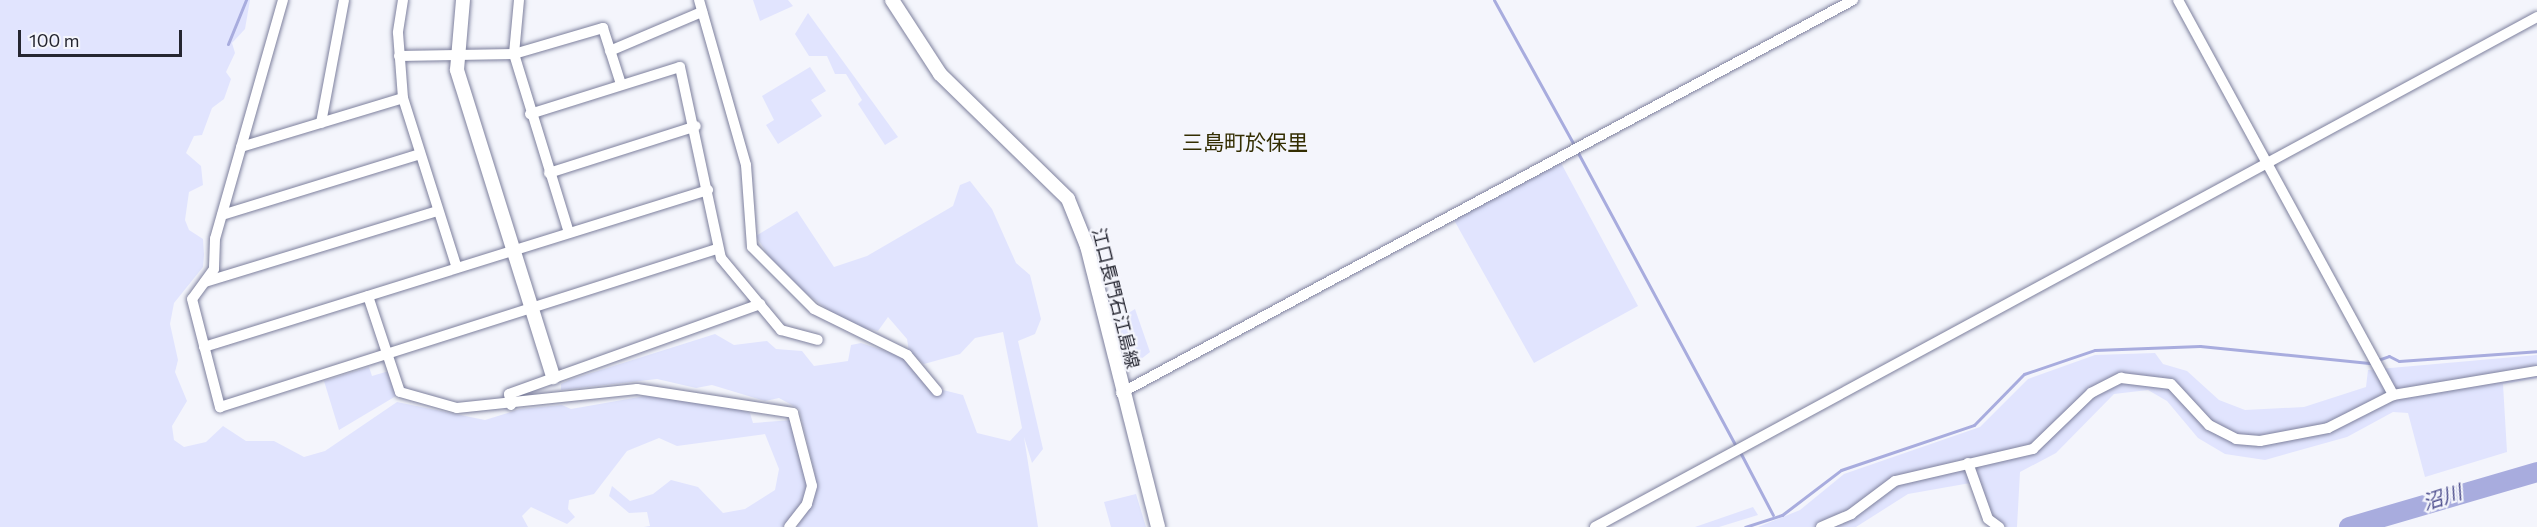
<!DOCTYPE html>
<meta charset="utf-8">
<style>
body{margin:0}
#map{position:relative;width:2537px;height:527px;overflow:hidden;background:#f4f5fc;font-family:Commissioner,"Noto Sans JP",sans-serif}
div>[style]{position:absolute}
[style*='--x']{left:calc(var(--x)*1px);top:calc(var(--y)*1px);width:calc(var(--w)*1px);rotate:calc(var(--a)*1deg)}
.green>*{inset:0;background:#e1e4fe}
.stream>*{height:3px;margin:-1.5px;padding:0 1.5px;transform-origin:1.5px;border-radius:1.5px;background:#a8acde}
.river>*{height:20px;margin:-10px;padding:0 10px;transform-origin:10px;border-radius:10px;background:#a8acde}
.roads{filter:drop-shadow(0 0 2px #7d809d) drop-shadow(0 0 2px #7d809d)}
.street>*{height:10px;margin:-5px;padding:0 5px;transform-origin:5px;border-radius:5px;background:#fff}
.secondary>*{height:14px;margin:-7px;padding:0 7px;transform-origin:7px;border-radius:7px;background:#fff}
span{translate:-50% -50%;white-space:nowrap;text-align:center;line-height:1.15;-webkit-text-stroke:4.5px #f4f5fc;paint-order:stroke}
.street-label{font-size:18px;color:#252631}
.water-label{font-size:20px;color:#4c4d8c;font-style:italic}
.quarter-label{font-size:21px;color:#332d01}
.scale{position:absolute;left:18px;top:30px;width:164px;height:27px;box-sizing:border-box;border:3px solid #252631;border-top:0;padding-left:8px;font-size:18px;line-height:21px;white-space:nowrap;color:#252631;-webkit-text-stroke:4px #f4f5fc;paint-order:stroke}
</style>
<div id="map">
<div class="green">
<div style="clip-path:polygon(0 0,250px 0,245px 29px,232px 43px,235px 53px,226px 72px,231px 79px,224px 99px,212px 108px,202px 135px,194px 136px,186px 153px,201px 166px,203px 185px,189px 192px,185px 220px,189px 230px,203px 239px,204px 255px,203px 267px,174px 303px,170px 324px,178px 360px,175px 372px,187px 401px,172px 426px,174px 440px,184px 447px,206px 442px,223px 426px,246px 441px,274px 441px,304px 457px,325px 451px,397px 402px,485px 420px,520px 409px,562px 405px,571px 409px,645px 396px,731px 407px,750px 413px,753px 423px,793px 420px,807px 468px,806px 496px,783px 527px,644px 527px,650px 526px,647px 512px,629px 513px,609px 496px,612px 486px,630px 501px,653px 494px,671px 480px,698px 487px,723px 513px,745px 509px,775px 490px,779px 469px,765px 434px,677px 446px,659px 438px,627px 451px,594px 494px,569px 500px,568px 509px,575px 517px,567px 524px,531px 507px,522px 516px,528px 527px,0 527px)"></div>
<div style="clip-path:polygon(753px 0,788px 0,793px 6px,760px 21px)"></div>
<div style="clip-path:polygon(808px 13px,898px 137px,885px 145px,858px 104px,862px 100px,846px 74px,835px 74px,827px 56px,809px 56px,795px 34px)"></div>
<div style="clip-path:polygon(810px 67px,826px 91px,811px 100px,822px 116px,778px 144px,766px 125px,774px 120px,762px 96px)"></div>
<div style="clip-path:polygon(1561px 163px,1638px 306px,1534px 363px,1454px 220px)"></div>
<div style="clip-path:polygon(970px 181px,992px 209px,1016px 263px,1030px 275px,1041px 319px,1035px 334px,1018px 341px,1043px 449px,1032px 463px,1024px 437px,1038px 527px,797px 527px,813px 502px,815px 474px,799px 409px,779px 398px,765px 401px,712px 385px,696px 388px,657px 379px,561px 390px,561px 384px,569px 380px,715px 334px,734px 345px,767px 341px,776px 349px,802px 351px,814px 366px,848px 361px,851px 345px,861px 343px,901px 356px,935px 396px,943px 390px,963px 395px,977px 433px,1010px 441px,1022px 428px,1003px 332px,975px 338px,960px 354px,924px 364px,909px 352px,907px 339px,888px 317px,878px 331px,847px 324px,779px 273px,756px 236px,797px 211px,834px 267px,867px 256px,953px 206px,960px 185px)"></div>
<div style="clip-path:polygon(1135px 309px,1150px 352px,1126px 371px,1117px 320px)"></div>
<div style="clip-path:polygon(2155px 353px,2163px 364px,2187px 371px,2219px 400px,2245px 410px,2304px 407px,2366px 387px,2368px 370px,2537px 355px,2537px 378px,2503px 384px,2507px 452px,2425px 477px,2408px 413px,2393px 412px,2347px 437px,2265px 460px,2225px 454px,2198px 438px,2167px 401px,2148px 390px,2114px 394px,2056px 453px,2020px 472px,2017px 527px,2005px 527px,1990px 513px,1976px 482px,1908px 494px,1856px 527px,1758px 527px,1800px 510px,1844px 474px,1980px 427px,2028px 379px,2095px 355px)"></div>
<div style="clip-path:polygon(369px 367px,372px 376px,389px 371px,396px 396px,339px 430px,324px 381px)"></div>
<div style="clip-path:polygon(1136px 494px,1146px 527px,1111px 527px,1104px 502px)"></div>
<div style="clip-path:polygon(1753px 507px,1758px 515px,1719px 527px,1695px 527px)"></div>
</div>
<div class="stream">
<div style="--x:1494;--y:0;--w:166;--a:61.1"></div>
<div style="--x:228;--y:44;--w:48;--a:-67.8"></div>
<div style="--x:1577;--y:151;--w:335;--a:61.7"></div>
<div style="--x:1740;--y:452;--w:71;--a:62.4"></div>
<div style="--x:1745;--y:527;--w:39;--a:-18"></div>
<div style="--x:1782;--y:515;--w:74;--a:-37.3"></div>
<div style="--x:1841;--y:470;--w:140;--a:-18.7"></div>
<div style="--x:1974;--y:425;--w:71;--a:-45.6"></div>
<div style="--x:2024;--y:374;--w:75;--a:-18.7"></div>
<div style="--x:2095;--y:350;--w:105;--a:-2.2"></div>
<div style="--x:2200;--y:346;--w:170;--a:5.7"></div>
<div style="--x:2369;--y:363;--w:21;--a:-19"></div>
<div style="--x:2389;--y:356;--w:11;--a:27"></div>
<div style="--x:2399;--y:361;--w:138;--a:-4.1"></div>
</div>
<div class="river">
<div style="--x:2349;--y:527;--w:196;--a:-16.3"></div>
</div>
<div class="roads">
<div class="street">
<div style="--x:283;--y:0;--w:248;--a:105.9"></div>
<div style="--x:215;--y:239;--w:30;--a:92"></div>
<div style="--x:214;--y:269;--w:37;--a:126"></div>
<div style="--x:192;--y:299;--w:112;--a:75.5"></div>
<div style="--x:220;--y:407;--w:522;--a:-17.64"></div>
<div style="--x:403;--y:0;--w:33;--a:99"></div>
<div style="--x:398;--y:33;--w:65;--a:85.6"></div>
<div style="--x:403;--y:98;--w:178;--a:72.4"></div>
<div style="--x:519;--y:0;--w:54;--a:95.3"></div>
<div style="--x:514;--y:54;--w:187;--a:72.9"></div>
<div style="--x:699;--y:0;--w:172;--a:74.1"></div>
<div style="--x:746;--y:165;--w:82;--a:85.8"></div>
<div style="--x:752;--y:247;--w:88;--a:45"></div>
<div style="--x:814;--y:309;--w:104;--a:26.3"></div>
<div style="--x:907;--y:355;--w:47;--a:50.2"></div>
<div style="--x:2178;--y:0;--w:450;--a:61.4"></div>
<div style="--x:610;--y:51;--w:100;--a:-23"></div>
<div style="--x:399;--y:56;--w:115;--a:-1"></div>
<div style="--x:514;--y:54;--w:93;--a:-16.3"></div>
<div style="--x:603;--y:28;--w:59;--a:72.2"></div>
<div style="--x:530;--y:114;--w:157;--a:-17.4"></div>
<div style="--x:680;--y:67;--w:195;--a:77.9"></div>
<div style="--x:721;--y:258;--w:94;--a:50.2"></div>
<div style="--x:781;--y:330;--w:38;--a:15"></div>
<div style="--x:321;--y:123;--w:125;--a:-79.4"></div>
<div style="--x:241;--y:147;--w:169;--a:-16.8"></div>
<div style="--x:549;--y:173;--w:154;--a:-17.7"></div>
<div style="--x:222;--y:215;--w:207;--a:-17.1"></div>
<div style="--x:205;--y:282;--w:243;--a:-17"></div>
<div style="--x:368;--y:296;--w:101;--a:71.6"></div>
<div style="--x:400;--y:392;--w:59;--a:15.7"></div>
<div style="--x:457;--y:408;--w:181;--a:-6"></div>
<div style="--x:637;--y:389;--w:158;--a:8.7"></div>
<div style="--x:793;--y:413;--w:75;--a:75.4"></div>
<div style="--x:812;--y:486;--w:19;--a:106"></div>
<div style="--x:807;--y:504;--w:29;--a:128"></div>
<div style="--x:204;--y:347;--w:528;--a:-17.3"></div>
<div style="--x:1121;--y:393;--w:831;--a:-28.23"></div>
<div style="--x:511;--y:405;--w:11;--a:-100"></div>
<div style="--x:509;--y:394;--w:267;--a:-19.7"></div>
<div style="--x:1968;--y:463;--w:59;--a:70.3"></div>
<div style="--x:1988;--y:519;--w:14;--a:36"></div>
<div style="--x:1595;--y:527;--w:1071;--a:-28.43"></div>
<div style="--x:1821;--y:527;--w:33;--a:-23"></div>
<div style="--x:1851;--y:514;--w:55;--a:-36.9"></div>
<div style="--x:1895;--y:481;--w:142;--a:-13.1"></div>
<div style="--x:2033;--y:449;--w:81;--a:-44"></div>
<div style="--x:2091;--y:393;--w:34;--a:-27"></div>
<div style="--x:2121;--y:378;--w:50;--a:6.8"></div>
<div style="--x:2171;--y:384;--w:56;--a:47.2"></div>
<div style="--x:2209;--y:425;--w:30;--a:27"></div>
<div style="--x:2236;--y:439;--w:24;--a:5"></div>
<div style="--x:2260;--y:441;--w:69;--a:-10.8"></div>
<div style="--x:2328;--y:428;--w:73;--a:-26.9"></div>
<div style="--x:2393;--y:395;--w:146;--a:-9.5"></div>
</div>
<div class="secondary">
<div style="--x:463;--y:0;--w:70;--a:94.9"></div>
<div style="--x:457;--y:70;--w:322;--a:72.6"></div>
<div style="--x:892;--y:0;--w:88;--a:57"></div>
<div style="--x:940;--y:74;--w:179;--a:44.3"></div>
<div style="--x:1068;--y:199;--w:51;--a:68"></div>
<div style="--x:1087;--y:246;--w:290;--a:75.8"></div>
</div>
</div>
<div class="street-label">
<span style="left:1116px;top:298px;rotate:76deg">江口長門石江島線</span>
</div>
<div class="water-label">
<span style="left:2442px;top:497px;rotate:-18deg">沼川</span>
</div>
<div class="quarter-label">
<span style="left:1245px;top:142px">三島町於保里</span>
</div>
<div class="scale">100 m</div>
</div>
